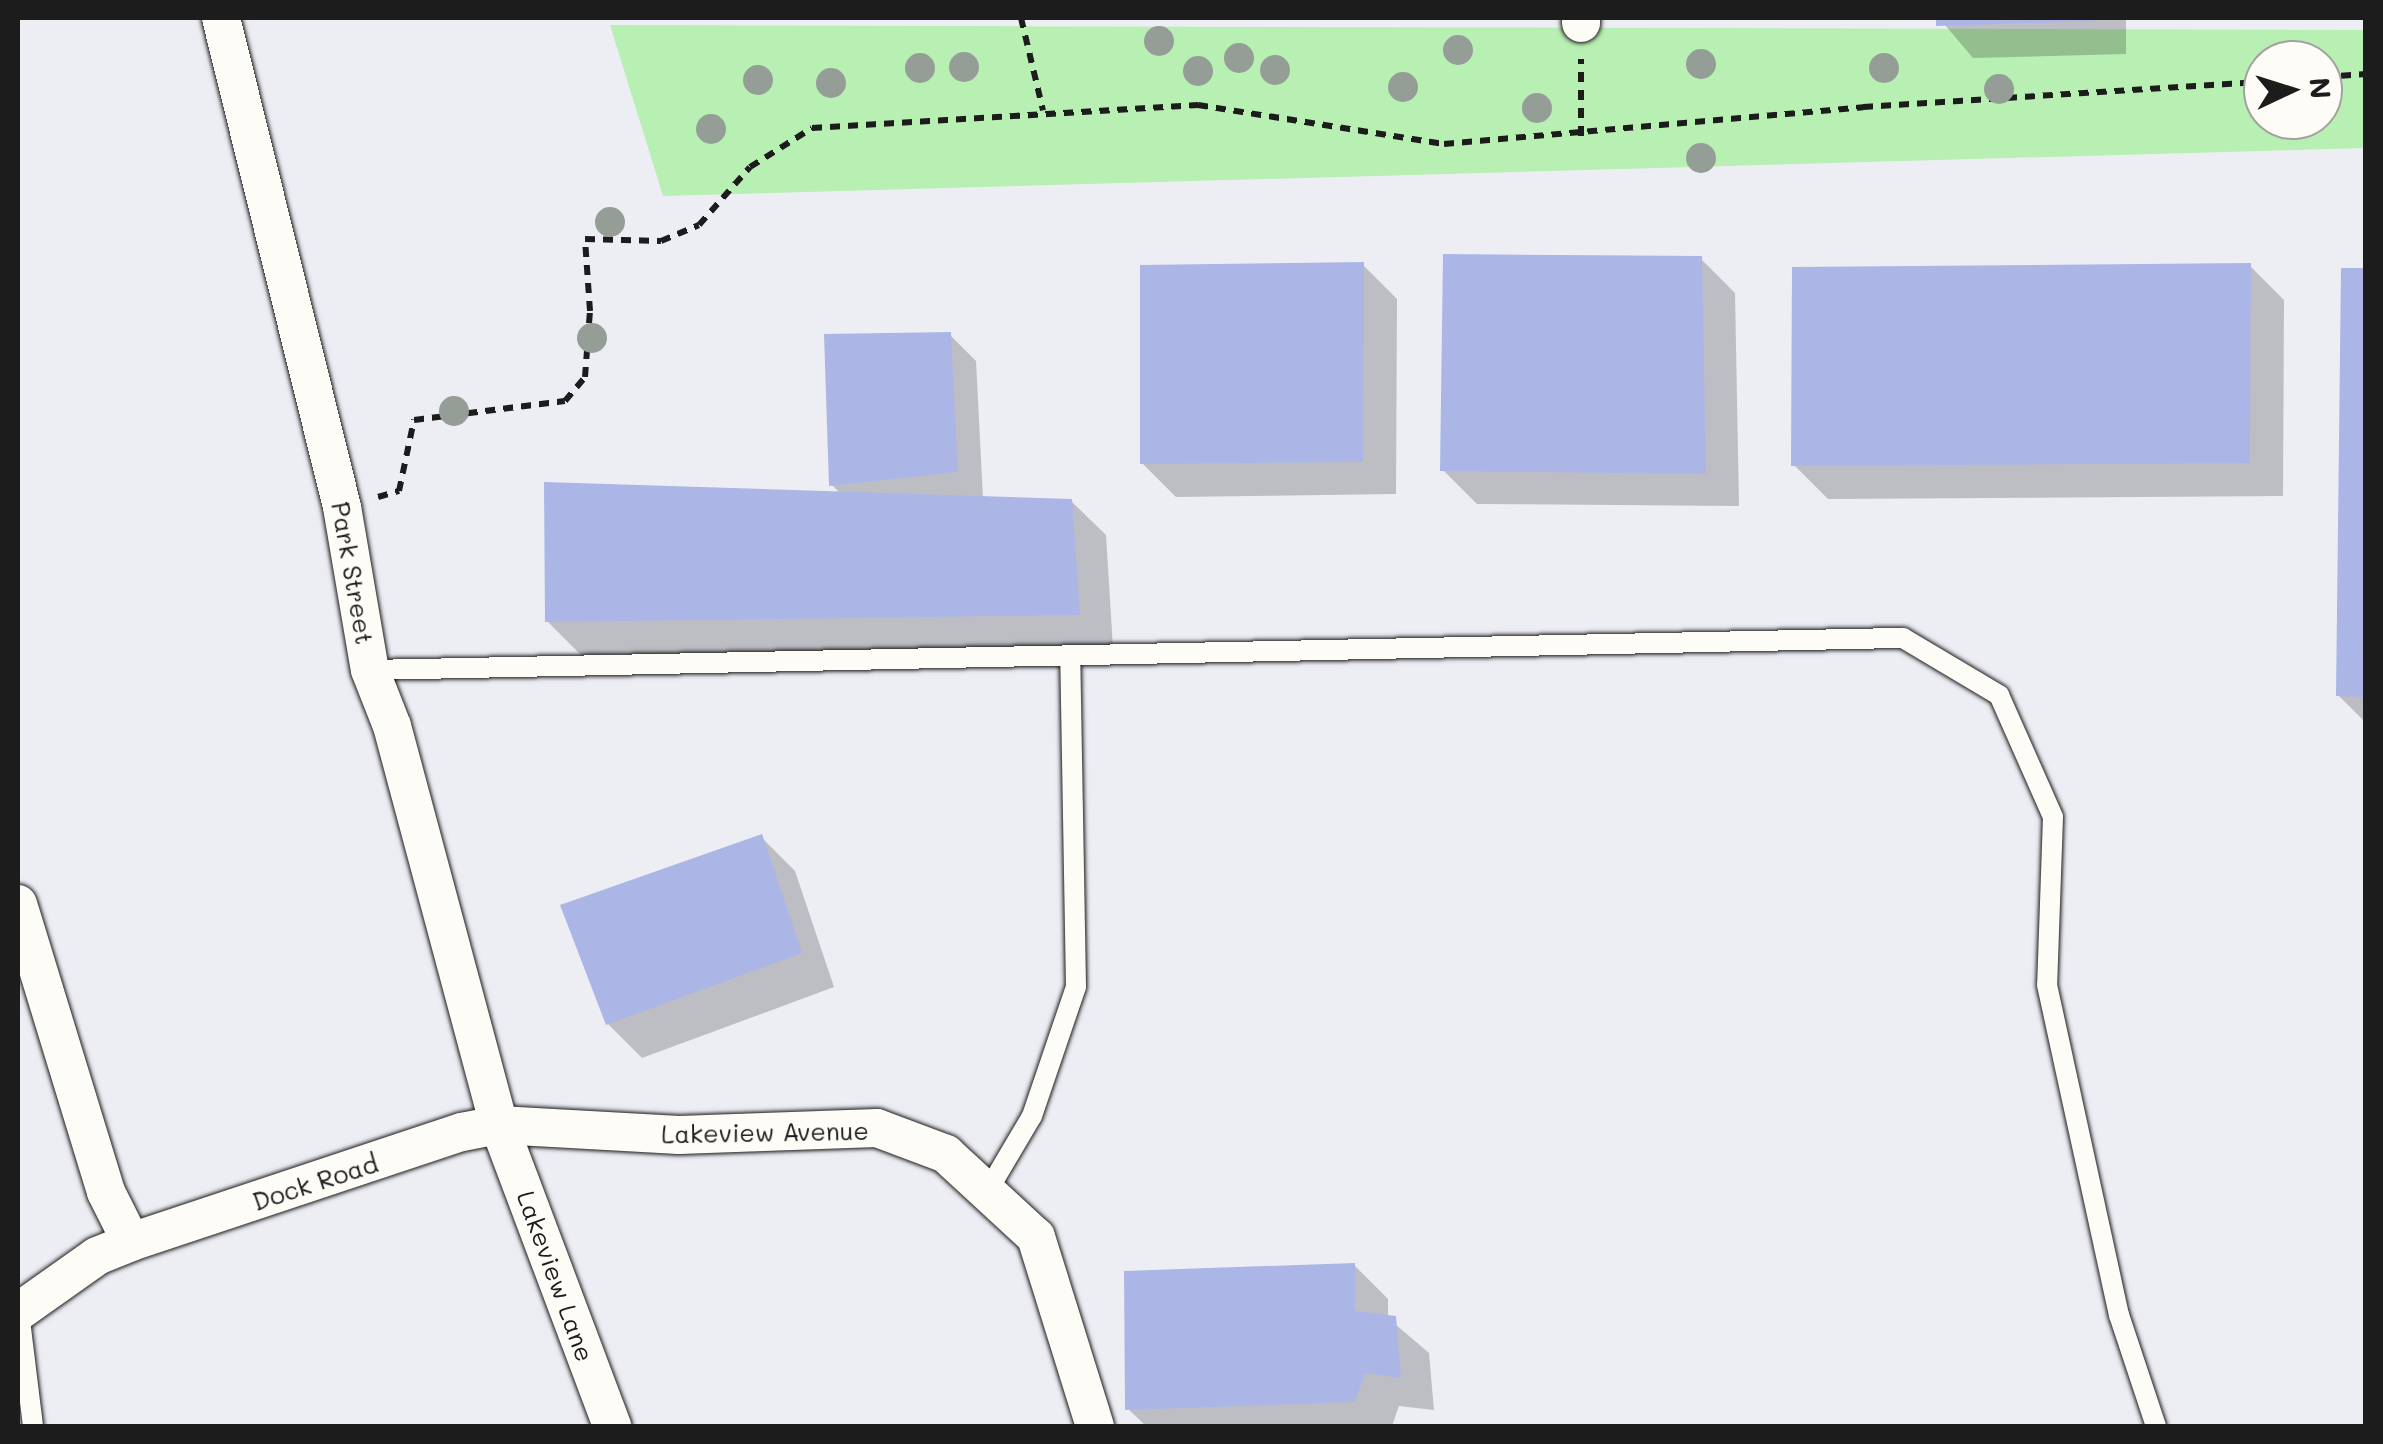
<!DOCTYPE html>
<style>
body{margin:0}
#map{position:relative;width:2383px;height:1444px;overflow:hidden;background:#edeef4;font-family:Mali,sans-serif}
div>[style]{position:absolute}
[style*='--x']{left:calc(var(--x)*1px);top:calc(var(--y)*1px);width:calc(var(--w)*1px);rotate:calc(var(--a)*1deg)}
.green>*{inset:0;background:#b8efb2}
.shadow>*{inset:0;background:#0003}
.building>*{inset:0;background:#abb6e6}
.path>*{height:6px;margin-top:-3px;transform-origin:0;background:repeating-linear-gradient(90deg,#1c1c1c 0 10px,transparent 0 18px)}
.roads{filter:drop-shadow(0 0 2px #1c1c1c) drop-shadow(0 0 2px #1c1c1c)}
.lane>*{height:20px;margin:-10px;padding:0 10px;transform-origin:10px;border-radius:10px;background:#fdfcf7}
.street>*{height:38px;margin:-19px;padding:0 19px;transform-origin:19px;border-radius:19px;background:#fdfcf7}
.trees>*{width:30px;height:30px;margin:-15px;border-radius:50%;background:#949d96}
span{translate:-50% -50%;white-space:nowrap;text-align:center;line-height:1.15;-webkit-text-stroke:10px #fdfcf7;paint-order:stroke}
.street-label{font-size:25px;color:#1c1c1c}
.frame{position:absolute;inset:0;border:20px solid #1c1c1c;pointer-events:none}
.north{position:absolute;left:2243px;top:40px;width:100px;height:100px;box-sizing:border-box;background:#fdfcf7;border:2px solid #a3a29f;border-radius:50%;rotate:86deg;font-size:28px;font-weight:700;line-height:40px;text-align:center;color:#1c1c1c}
.north::after{content:'';display:block;margin:auto;width:35px;height:45px;background:#1c1c1c;clip-path:polygon(50% 0,100% 100%,50% 72%,0 100%)}
</style>
<div id="map">
<div class="green">
<div style="clip-path:polygon(evenodd,610px 25px,2365px 30px,2365px 148px,663px 196px,610px 25px,2263px 60px,2323px 60px,2323px 120px,2263px 120px,2263px 60px)"></div>
</div>
<div class="shadow">
<div style="clip-path:polygon(1939px 18px,2126px 18px,2126px 54px,1973px 58px)"></div>
<div style="clip-path:polygon(1701px 259px,1735px 293px,1739px 506px,1477px 504px,1443px 470px)"></div>
<div style="clip-path:polygon(1363px 265px,1397px 299px,1396px 494px,1176px 497px,1142px 463px)"></div>
<div style="clip-path:polygon(2250px 266px,2284px 300px,2283px 496px,1828px 499px,1794px 465px)"></div>
<div style="clip-path:polygon(2366px 270px,2366px 723px,2338px 695px)"></div>
<div style="clip-path:polygon(950px 335px,976px 361px,983px 498px,1071px 501px,1106px 535px,1113px 648px,581px 655px,547px 621px,841px 494px,832px 485px)"></div>
<div style="clip-path:polygon(761px 837px,795px 871px,834px 987px,642px 1058px,608px 1024px)"></div>
<div style="clip-path:polygon(1354px 1265px,1388px 1299px,1388px 1318px,1429px 1353px,1434px 1410px,1399px 1406px,1392px 1426px,1146px 1426px,1128px 1409px)"></div>
</div>
<div class="building">
<div style="clip-path:polygon(1936px 18px,2092px 18px,2092px 21px,1936px 26px)"></div>
<div style="clip-path:polygon(1443px 254px,1702px 256px,1706px 474px,1440px 471px)"></div>
<div style="clip-path:polygon(1364px 262px,1363px 462px,1140px 464px,1140px 265px)"></div>
<div style="clip-path:polygon(2251px 263px,2250px 463px,1791px 466px,1792px 267px)"></div>
<div style="clip-path:polygon(2341px 268px,2366px 268px,2366px 697px,2336px 696px)"></div>
<div style="clip-path:polygon(951px 332px,958px 472px,829px 486px,824px 334px)"></div>
<div style="clip-path:polygon(544px 482px,1072px 499px,1080px 615px,545px 622px)"></div>
<div style="clip-path:polygon(762px 834px,802px 953px,606px 1025px,560px 905px)"></div>
<div style="clip-path:polygon(1355px 1263px,1355px 1311px,1396px 1316px,1401px 1378px,1365px 1373px,1355px 1402px,1125px 1410px,1124px 1271px)"></div>
</div>
<div class="path">
<div style="--x:1021;--y:18;--w:95;--a:76.6"></div>
<div style="--x:2323;--y:77;--w:43;--a:-4"></div>
<div style="--x:1581;--y:136;--w:77;--a:-90"></div>
<div style="--x:378;--y:497;--w:22;--a:-16"></div>
<div style="--x:399;--y:491;--w:73;--a:-78.1"></div>
<div style="--x:414;--y:420;--w:152;--a:-7.2"></div>
<div style="--x:565;--y:401;--w:31;--a:-50"></div>
<div style="--x:585;--y:377;--w:66;--a:-85.7"></div>
<div style="--x:590;--y:311;--w:72;--a:-94"></div>
<div style="--x:585;--y:239;--w:76;--a:1.5"></div>
<div style="--x:661;--y:241;--w:41;--a:-22.8"></div>
<div style="--x:699;--y:225;--w:77;--a:-48.7"></div>
<div style="--x:750;--y:167;--w:73;--a:-32.2"></div>
<div style="--x:812;--y:128;--w:387;--a:-3.4"></div>
<div style="--x:1198;--y:105;--w:249;--a:9"></div>
<div style="--x:1444;--y:144;--w:421;--a:-5"></div>
<div style="--x:1863;--y:107;--w:401;--a:-3.6"></div>
</div>
<div class="roads">
<div class="lane">
<div style="--x:370;--y:670;--w:1533;--a:-1.2"></div>
<div style="--x:1903;--y:638;--w:112;--a:30.7"></div>
<div style="--x:1999;--y:695;--w:133;--a:66.1"></div>
<div style="--x:2053;--y:817;--w:168;--a:92"></div>
<div style="--x:2047;--y:985;--w:338;--a:77.7"></div>
<div style="--x:2119;--y:1315;--w:117;--a:71.6"></div>
<div style="--x:987;--y:1192;--w:88;--a:-59.4"></div>
<div style="--x:1032;--y:1116;--w:136;--a:-71.2"></div>
<div style="--x:1076;--y:987;--w:331;--a:-91"></div>
<div style="--x:19;--y:1312;--w:115;--a:83"></div>
</div>
<div class="street">
<div style="--x:221;--y:18;--w:504;--a:76.1"></div>
<div style="--x:342;--y:507;--w:165;--a:80.3"></div>
<div style="--x:370;--y:670;--w:60;--a:68.6"></div>
<div style="--x:392;--y:726;--w:413;--a:75"></div>
<div style="--x:499;--y:1125;--w:322;--a:69.4"></div>
<div style="--x:1581;--y:18;--w:5;--a:90"></div>
<div style="--x:18;--y:904;--w:301;--a:73"></div>
<div style="--x:106;--y:1192;--w:56;--a:63.4"></div>
<div style="--x:18;--y:1312;--w:97;--a:-35.3"></div>
<div style="--x:97;--y:1256;--w:37;--a:-22"></div>
<div style="--x:131;--y:1242;--w:349;--a:-18.4"></div>
<div style="--x:462;--y:1132;--w:38;--a:-11"></div>
<div style="--x:499;--y:1125;--w:180;--a:3.2"></div>
<div style="--x:679;--y:1135;--w:198;--a:-2"></div>
<div style="--x:877;--y:1128;--w:74;--a:20.6"></div>
<div style="--x:946;--y:1154;--w:122;--a:42.7"></div>
<div style="--x:1036;--y:1237;--w:198;--a:72.7"></div>
</div>
</div>
<div class="trees">
<div style="left:1159px;top:41px"></div>
<div style="left:1458px;top:50px"></div>
<div style="left:1239px;top:58px"></div>
<div style="left:1701px;top:64px"></div>
<div style="left:964px;top:67px"></div>
<div style="left:920px;top:68px"></div>
<div style="left:1884px;top:68px"></div>
<div style="left:1275px;top:70px"></div>
<div style="left:1198px;top:71px"></div>
<div style="left:758px;top:80px"></div>
<div style="left:831px;top:83px"></div>
<div style="left:1403px;top:87px"></div>
<div style="left:1999px;top:89px"></div>
<div style="left:1537px;top:108px"></div>
<div style="left:711px;top:129px"></div>
<div style="left:1701px;top:158px"></div>
<div style="left:610px;top:222px"></div>
<div style="left:592px;top:338px"></div>
<div style="left:454px;top:411px"></div>
</div>
<div class="street-label">
<span style="left:353px;top:573px;rotate:80deg">Park Street</span>
<span style="left:765px;top:1132px;rotate:-1deg">Lakeview Avenue</span>
<span style="left:315px;top:1182px;rotate:-18deg">Dock Road</span>
<span style="left:556px;top:1276px;rotate:70deg">Lakeview Lane</span>
</div>
<div class="frame"></div>
<div class="north">N</div>
</div>
